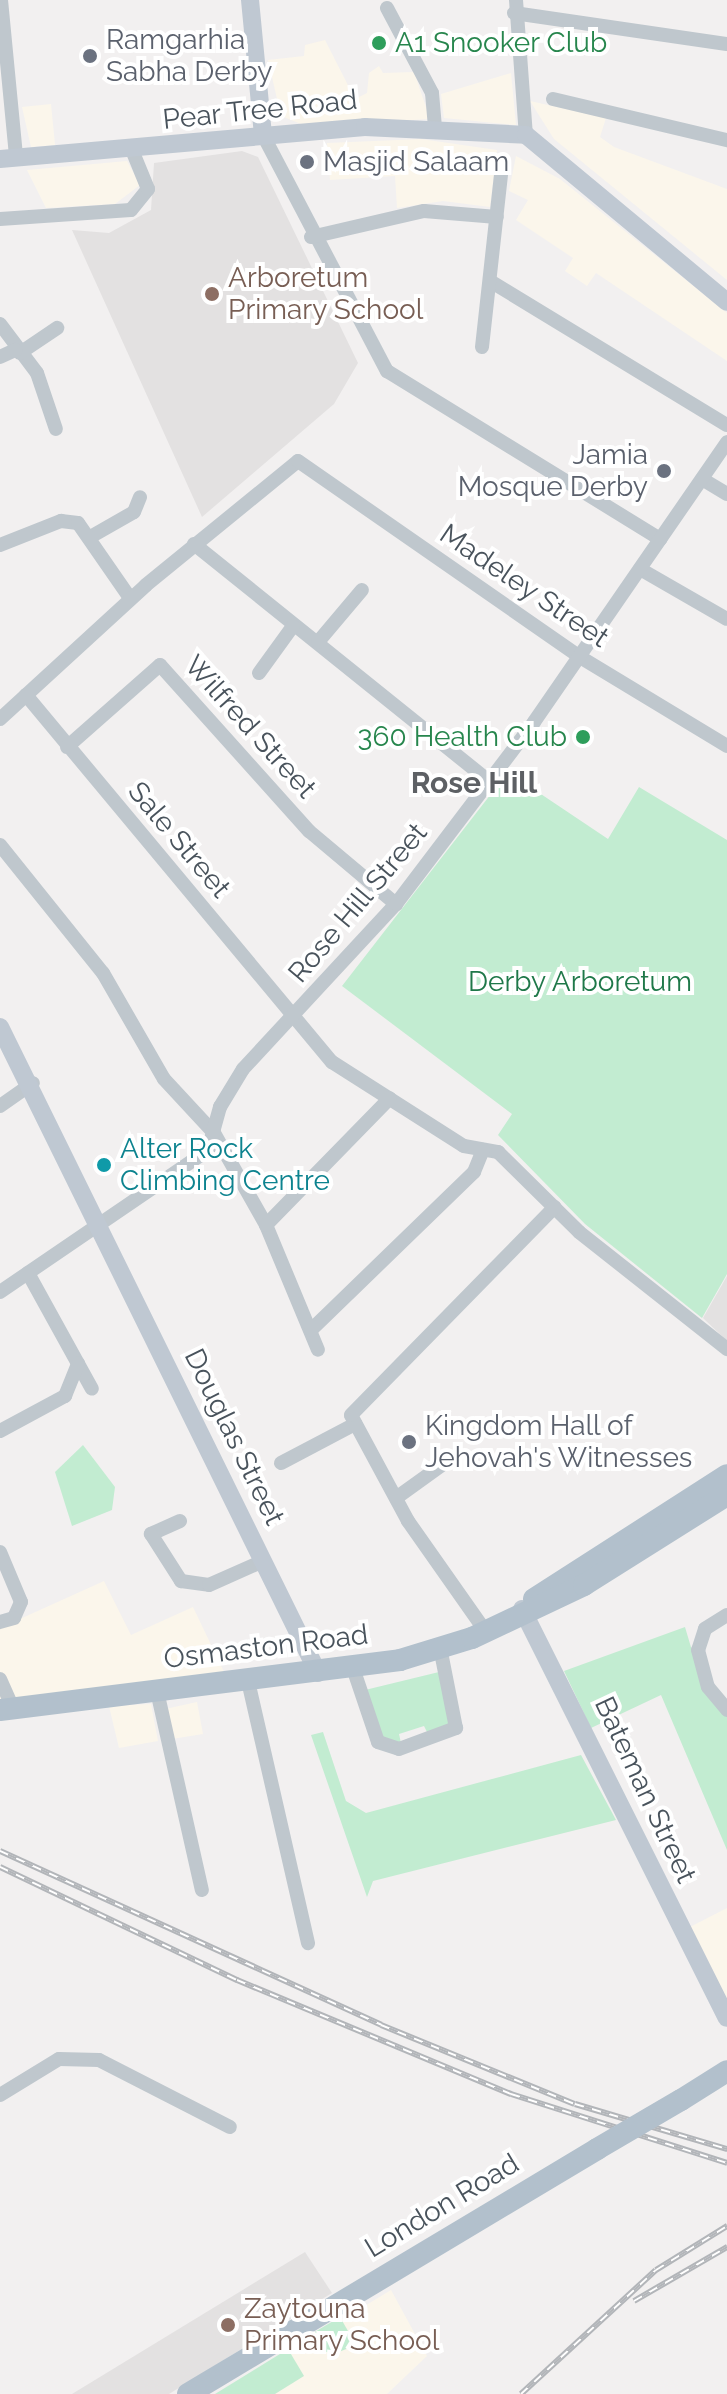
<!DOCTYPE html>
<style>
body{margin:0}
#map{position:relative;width:727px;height:2394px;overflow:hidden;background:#f2f0f0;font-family:Raleway,sans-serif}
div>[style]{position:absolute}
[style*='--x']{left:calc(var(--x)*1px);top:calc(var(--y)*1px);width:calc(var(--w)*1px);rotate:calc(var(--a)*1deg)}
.commercial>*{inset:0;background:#fbf6eb}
.education>*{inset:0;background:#e3e1e1}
.green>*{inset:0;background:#c2ecd1}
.street>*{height:14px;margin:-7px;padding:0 7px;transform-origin:7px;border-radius:7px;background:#bfc7cd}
.secondary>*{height:18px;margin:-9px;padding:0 9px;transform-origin:9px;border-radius:9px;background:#bfc8d2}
.primary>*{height:22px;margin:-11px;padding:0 11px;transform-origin:11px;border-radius:11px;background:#b2c0cc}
.rail>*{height:6px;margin-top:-3px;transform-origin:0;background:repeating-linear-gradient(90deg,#fff 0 9px,#b2b5b9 0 18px);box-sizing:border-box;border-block:2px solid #b2b5b9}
.primary-bridge>*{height:22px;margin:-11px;padding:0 11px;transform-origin:11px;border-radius:11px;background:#b2c0cc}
.dots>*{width:22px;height:22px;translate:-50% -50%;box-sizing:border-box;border:4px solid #fff;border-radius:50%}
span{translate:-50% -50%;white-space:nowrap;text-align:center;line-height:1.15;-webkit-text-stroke:8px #fff;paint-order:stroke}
.worship-label{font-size:28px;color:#5b616d}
.left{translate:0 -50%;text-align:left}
.right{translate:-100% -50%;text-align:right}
.leisure-label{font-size:28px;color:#27864d}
.street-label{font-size:28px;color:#49535c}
.education-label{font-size:28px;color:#785e54}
.park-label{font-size:28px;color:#1f7849}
.culture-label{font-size:28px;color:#0d838f}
.neighbourhood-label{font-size:30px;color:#5d6064;font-weight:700}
</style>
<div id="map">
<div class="commercial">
<div style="clip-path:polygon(325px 40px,355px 99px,367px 93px,369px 73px,379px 66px,383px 73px,414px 72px,430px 119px,306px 126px,281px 116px,268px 60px,304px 56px,305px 45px)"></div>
<div style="clip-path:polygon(511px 73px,516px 125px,444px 118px,441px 94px)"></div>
<div style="clip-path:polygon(530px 101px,606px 118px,600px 137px,614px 147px,727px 189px,727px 280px,554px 139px)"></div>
<div style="clip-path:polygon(51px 104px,55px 145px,31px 147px,22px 107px)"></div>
<div style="clip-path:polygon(421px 139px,497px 150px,490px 207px,443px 201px,397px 208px,395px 176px,330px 180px,327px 143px)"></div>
<div style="clip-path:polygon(516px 156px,560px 179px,727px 313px,727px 361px,596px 273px,587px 286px,565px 271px,573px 258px,516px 220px,528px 200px,509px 191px)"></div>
<div style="clip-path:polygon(127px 161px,140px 185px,115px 204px,46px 208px,27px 170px)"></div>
<div style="clip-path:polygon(104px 1581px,131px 1635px,193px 1607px,225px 1674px,0 1701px,0 1628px)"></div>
<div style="clip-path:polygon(197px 1702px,203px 1734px,172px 1739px,165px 1709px)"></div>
<div style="clip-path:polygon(151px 1704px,158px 1741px,119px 1748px,109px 1706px)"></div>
<div style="clip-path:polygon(727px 1908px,727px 2004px,688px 1928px)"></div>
<div style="clip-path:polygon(391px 2290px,427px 2356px,387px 2394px,220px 2394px)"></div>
</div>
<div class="education">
<div style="clip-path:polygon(242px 151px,258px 157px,358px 363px,334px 404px,202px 517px,72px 230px,109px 233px,151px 210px,154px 163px)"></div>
<div style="clip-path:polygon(727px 1276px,727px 1341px,703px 1318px)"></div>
<div style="clip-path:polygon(305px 2252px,332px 2293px,169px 2394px,72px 2394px)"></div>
</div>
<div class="green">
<div style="clip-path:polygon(508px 772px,608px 839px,639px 787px,727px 840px,727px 1274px,702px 1318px,585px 1224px,498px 1135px,512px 1114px,342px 986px)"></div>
<div style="clip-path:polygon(83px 1445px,115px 1487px,112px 1510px,72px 1526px,55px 1472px)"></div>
<div style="clip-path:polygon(685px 1627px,701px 1681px,727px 1715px,727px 1850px,661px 1695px,591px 1728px,564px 1671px)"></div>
<div style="clip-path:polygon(439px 1672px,452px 1722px,428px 1734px,424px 1726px,399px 1734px,401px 1743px,384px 1739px,365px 1690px)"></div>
<div style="clip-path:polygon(323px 1732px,346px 1801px,366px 1813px,581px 1755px,616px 1820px,373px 1881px,367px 1897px,311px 1735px)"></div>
<div style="clip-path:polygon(340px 2317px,356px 2345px,334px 2354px,308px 2347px,308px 2336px)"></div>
<div style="clip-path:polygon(288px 2349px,304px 2376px,275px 2394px,215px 2394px)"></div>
</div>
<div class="street">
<div style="--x:1;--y:0;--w:158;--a:84.5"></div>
<div style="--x:516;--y:0;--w:135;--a:85.8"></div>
<div style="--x:387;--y:8;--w:96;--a:62.1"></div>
<div style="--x:432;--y:93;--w:36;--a:85"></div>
<div style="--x:514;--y:13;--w:215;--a:8.3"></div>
<div style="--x:553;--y:99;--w:179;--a:13.3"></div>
<div style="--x:263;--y:135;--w:267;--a:62.3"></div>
<div style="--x:387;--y:371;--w:321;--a:31.6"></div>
<div style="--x:0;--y:219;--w:131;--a:-3.9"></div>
<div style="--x:131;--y:210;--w:27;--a:-51"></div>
<div style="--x:148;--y:189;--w:42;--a:-112.3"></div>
<div style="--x:311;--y:237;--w:116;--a:-13"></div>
<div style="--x:424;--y:211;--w:73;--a:4.7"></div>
<div style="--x:490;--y:281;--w:277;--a:31.3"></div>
<div style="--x:0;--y:324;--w:61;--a:52.9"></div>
<div style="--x:37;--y:373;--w:59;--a:71.3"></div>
<div style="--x:482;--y:347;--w:173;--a:-83.7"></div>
<div style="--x:20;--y:353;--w:45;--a:-34"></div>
<div style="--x:0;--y:357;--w:17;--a:-25"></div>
<div style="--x:702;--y:479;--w:29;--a:31"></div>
<div style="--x:92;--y:536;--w:48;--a:-29.7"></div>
<div style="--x:134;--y:512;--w:16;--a:-68"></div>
<div style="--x:194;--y:544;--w:378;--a:38.8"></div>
<div style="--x:0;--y:545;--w:66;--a:-21.5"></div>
<div style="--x:61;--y:521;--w:17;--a:7"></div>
<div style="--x:78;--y:523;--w:91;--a:55.3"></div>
<div style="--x:640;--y:569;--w:100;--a:29.9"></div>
<div style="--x:318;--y:642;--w:68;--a:-49.8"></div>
<div style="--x:259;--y:673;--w:58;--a:-54.1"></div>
<div style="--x:26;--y:695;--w:478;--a:50.2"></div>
<div style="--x:332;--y:1062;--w:156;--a:32.5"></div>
<div style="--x:464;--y:1146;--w:35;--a:10"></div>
<div style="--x:498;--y:1152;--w:114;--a:44.6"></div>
<div style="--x:579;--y:1232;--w:189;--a:38.3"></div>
<div style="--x:0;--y:719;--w:198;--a:-42.5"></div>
<div style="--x:146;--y:585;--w:196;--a:-39.2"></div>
<div style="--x:298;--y:461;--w:343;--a:34.8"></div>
<div style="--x:580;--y:657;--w:172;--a:31.2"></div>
<div style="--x:67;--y:747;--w:124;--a:-41.4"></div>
<div style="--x:160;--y:665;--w:223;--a:48.1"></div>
<div style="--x:309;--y:831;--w:114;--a:40"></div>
<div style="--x:0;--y:845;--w:164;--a:51.2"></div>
<div style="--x:103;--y:973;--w:122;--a:60.1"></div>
<div style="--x:164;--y:1079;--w:74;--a:47.2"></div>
<div style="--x:214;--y:1133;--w:106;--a:60.5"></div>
<div style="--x:266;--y:1225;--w:135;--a:67.4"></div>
<div style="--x:0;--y:1106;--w:40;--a:-34.9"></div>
<div style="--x:266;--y:1225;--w:177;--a:-45.7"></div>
<div style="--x:28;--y:1273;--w:132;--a:61.1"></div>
<div style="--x:0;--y:1292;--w:252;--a:-34.3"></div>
<div style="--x:208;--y:1150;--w:45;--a:-74.4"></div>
<div style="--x:220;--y:1107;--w:44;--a:-58.8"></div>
<div style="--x:243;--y:1069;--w:225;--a:-47.2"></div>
<div style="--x:396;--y:904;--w:228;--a:-52.8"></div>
<div style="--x:534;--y:722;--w:340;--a:-55.4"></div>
<div style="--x:311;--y:1330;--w:227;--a:-44.1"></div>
<div style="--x:474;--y:1172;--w:24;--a:-68"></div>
<div style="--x:0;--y:1431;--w:74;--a:-28.3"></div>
<div style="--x:65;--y:1396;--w:35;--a:-68"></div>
<div style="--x:281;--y:1463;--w:84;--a:-27.8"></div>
<div style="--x:396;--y:1498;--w:70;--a:-35.7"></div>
<div style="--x:180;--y:1521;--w:32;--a:156"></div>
<div style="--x:151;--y:1534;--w:56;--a:57.4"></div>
<div style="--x:181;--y:1581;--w:28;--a:8"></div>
<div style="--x:209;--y:1585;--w:59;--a:-24"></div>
<div style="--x:0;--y:1552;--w:54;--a:67.2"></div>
<div style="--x:21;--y:1602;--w:17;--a:114"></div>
<div style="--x:14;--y:1618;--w:15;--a:164"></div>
<div style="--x:727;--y:1615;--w:26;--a:148"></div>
<div style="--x:705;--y:1629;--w:22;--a:108"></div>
<div style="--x:698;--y:1650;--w:38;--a:75"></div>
<div style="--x:708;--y:1687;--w:30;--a:50"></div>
<div style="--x:486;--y:1632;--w:136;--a:-125.1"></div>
<div style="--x:408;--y:1521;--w:120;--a:-118.3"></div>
<div style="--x:351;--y:1415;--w:291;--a:-45.6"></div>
<div style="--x:353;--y:1668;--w:78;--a:71.3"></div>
<div style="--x:378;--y:1742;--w:22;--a:18"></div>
<div style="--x:399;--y:1749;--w:61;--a:-20.2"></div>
<div style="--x:456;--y:1728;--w:83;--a:-101.2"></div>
<div style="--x:0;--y:1679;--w:32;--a:66"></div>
<div style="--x:248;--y:1681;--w:269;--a:77.1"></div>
<div style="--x:157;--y:1691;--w:204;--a:77.3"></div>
<div style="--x:0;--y:2095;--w:69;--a:-31.4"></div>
<div style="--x:59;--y:2059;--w:40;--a:1.4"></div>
<div style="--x:99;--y:2060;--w:147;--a:27.1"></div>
</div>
<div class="secondary">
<div style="--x:250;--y:0;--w:136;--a:84.5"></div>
<div style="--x:0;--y:159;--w:366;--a:-5"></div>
<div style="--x:365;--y:127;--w:161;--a:2.8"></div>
<div style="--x:526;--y:135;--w:261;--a:39.7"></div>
<div style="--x:0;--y:1027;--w:720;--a:63.79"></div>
<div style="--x:522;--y:1609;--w:457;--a:63.4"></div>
</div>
<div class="primary">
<div style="--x:534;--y:1599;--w:229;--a:-32.7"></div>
<div style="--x:0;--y:1710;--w:403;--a:-7.1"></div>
<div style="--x:400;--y:1660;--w:75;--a:-17"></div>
<div style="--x:472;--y:1638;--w:124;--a:-25.3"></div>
<div style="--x:584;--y:1585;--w:169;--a:-32.2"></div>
<div style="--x:681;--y:2100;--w:54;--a:-32.2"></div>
<div style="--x:188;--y:2394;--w:477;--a:-30.9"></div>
</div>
<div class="rail">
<div style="--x:0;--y:1851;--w:419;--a:24.5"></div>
<div style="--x:381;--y:2025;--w:209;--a:22.2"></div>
<div style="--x:575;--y:2104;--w:159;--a:16.5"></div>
<div style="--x:0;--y:1867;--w:263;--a:25.5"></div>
<div style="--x:237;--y:1980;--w:297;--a:22.6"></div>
<div style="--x:511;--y:2094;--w:227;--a:17.7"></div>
<div style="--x:634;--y:2301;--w:108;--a:-30.1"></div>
<div style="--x:521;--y:2394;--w:183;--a:-42.6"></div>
<div style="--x:656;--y:2270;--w:84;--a:-31.8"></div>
</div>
<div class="primary-bridge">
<div style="--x:597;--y:2149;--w:97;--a:-30.3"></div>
</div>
<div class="dots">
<div style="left:379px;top:43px;background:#2e9e5b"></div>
<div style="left:90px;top:56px;background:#6b7280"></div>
<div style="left:307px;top:162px;background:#6b7280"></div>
<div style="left:212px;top:294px;background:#8d6e63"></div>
<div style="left:664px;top:471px;background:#6b7280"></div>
<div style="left:583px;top:737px;background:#2e9e5b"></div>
<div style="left:104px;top:1165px;background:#0f9aa8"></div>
<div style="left:409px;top:1442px;background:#6b7280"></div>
<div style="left:228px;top:2325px;background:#8d6e63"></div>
</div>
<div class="worship-label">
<span class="left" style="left:106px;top:56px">Ramgarhia<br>Sabha Derby</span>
<span class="left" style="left:323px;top:162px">Masjid Salaam</span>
<span class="right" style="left:648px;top:471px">Jamia<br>Mosque Derby</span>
<span class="left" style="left:425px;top:1442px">Kingdom Hall of<br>Jehovah's Witnesses</span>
</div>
<div class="leisure-label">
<span class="left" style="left:395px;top:43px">A1 Snooker Club</span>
<span class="right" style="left:567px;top:737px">360 Health Club</span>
</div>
<div class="street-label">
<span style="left:260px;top:110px;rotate:-6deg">Pear Tree Road</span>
<span style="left:524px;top:586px;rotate:34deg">Madeley Street</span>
<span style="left:250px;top:727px;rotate:48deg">Wilfred Street</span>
<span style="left:179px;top:840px;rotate:50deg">Sale Street</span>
<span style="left:358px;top:903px;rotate:-50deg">Rose Hill Street</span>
<span style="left:234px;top:1437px;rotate:64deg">Douglas Street</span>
<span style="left:266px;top:1647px;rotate:-7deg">Osmaston Road</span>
<span style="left:645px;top:1790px;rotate:65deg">Bateman Street</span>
<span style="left:442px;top:2206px;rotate:-31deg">London Road</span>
</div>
<div class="education-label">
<span class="left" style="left:228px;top:294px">Arboretum<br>Primary School</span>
<span class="left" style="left:244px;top:2325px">Zaytouna<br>Primary School</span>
</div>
<div class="park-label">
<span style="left:580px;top:982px">Derby Arboretum</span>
</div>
<div class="culture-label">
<span class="left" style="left:120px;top:1165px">Alter Rock<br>Climbing Centre</span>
</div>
<div class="neighbourhood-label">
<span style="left:474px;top:783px">Rose Hill</span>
</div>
</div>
